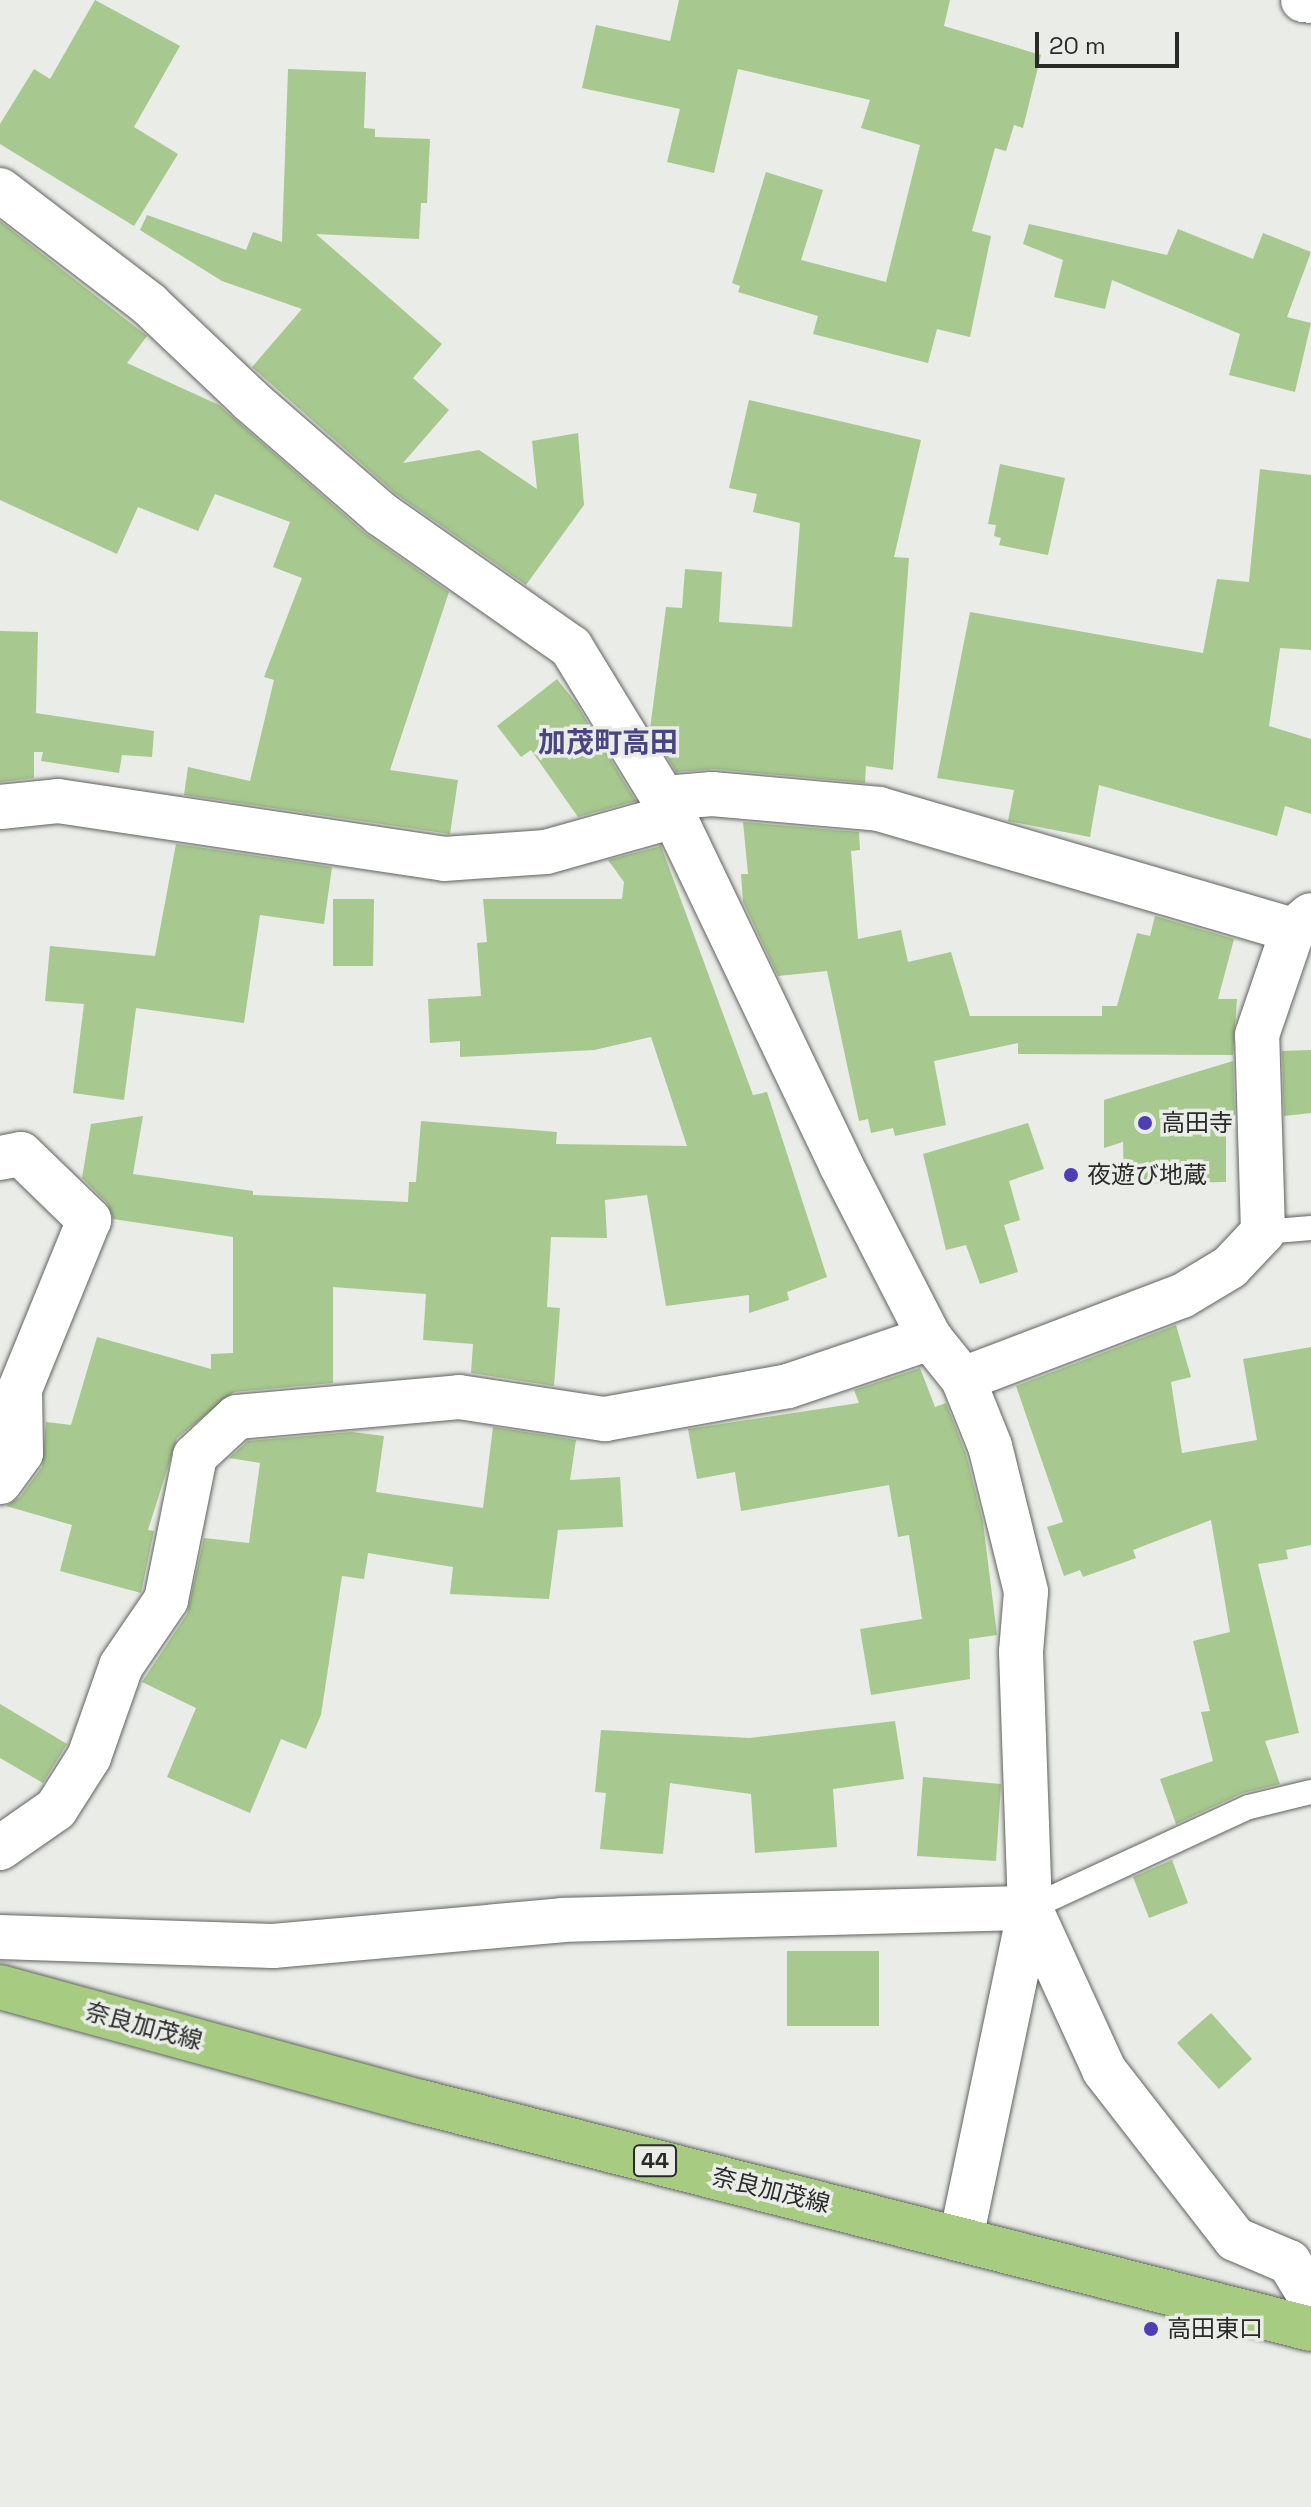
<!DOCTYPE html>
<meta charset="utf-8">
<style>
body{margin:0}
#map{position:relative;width:1311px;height:2507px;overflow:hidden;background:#e9ece7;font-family:"Space Grotesk","Noto Sans JP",sans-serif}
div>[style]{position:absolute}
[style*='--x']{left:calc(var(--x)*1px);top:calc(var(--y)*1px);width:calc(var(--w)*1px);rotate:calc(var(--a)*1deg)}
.building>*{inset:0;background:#a7c88f}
.roads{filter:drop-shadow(0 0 2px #61645f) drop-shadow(0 0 2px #61645f)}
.service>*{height:24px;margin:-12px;padding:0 12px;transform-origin:12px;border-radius:12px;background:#fff}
.minor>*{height:44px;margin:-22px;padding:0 22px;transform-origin:22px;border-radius:22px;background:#fff}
.primary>*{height:44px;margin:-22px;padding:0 22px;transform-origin:22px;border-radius:22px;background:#a7cb81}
.dots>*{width:22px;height:22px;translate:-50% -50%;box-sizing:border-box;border:4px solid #e9ece7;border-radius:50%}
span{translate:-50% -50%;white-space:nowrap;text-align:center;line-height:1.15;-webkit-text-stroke:7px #e9ece7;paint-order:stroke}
.shield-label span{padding:2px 6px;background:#e9ece7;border:2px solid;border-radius:6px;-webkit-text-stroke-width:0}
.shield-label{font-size:22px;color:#2a2b29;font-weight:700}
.poi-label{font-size:24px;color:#2a2b29}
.left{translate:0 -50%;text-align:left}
.street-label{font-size:24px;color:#2a2b29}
.quarter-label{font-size:28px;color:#484582;font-weight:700}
.scale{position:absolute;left:1035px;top:32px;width:144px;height:36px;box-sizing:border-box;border:4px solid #2a2b29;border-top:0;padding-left:10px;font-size:24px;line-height:28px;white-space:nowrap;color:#2a2b29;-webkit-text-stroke:6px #e9ece7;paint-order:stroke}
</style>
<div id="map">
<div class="building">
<div style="clip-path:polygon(95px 0,180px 46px,134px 127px,178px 154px,134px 226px,0 144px,0 124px,34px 69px,50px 79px)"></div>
<div style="clip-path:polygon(679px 0,950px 0,944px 26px,1041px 55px,1023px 128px,1014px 125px,1006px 151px,995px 148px,972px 231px,991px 236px,970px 337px,937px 329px,928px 363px,813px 334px,818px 316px,738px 292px,740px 286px,732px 283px,766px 172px,823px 190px,801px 260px,886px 282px,920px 145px,861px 128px,870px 100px,738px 69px,714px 173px,667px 162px,680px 109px,582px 88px,596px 25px,670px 41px)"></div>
<div style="clip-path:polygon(288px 69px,366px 72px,364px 128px,375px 129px,375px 137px,430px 139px,427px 203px,421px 203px,419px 239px,316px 234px,442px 344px,413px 378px,449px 410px,403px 463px,479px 450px,537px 489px,532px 441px,578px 433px,584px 505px,526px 585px,396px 494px,252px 367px,302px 309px,222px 281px,140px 230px,147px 215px,246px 250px,253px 232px,282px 242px)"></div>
<div style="clip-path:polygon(0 221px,147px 336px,127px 363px,219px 405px,365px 533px,449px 592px,390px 770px,458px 780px,450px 834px,184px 795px,188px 767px,250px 781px,274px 680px,264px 677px,302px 578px,273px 567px,290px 522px,215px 494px,198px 531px,138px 507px,117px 554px,0 500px)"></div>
<div style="clip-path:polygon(1029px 224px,1167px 255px,1178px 229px,1253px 259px,1263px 233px,1311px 252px,1287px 317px,1311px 323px,1295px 392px,1229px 375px,1240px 334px,1112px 280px,1105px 309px,1054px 297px,1063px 260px,1023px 244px)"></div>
<div style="clip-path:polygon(749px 400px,921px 440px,894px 557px,909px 558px,893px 770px,866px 766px,865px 783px,714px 769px,676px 772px,650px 729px,666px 607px,682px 608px,685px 569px,722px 572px,719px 622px,792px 627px,800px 523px,753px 512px,757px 494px,729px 488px)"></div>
<div style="clip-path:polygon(1000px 464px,1065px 478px,1048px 555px,999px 545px,1001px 538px,994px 536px,996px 525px,988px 524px)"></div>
<div style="clip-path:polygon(1260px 469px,1311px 475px,1311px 650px,1280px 648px,1269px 726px,1311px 739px,1311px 814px,1285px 806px,1277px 836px,1099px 785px,1090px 837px,1008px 821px,1014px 790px,937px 778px,970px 612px,1203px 653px,1217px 579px,1249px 582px)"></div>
<div style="clip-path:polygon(0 631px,38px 632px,36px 713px,154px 731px,152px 757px,122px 755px,119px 773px,41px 761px,43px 752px,34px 752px,34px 778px,0 782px)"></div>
<div style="clip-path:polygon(557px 679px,576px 703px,636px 801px,578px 817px,531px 750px,521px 757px,497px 726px)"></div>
<div style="clip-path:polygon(743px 822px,859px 832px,860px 850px,851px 851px,858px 939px,901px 930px,908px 962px,951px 952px,970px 1016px,1102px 1016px,1102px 1006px,1117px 1006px,1137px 933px,1150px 936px,1155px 916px,1234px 939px,1218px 999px,1237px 999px,1233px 1055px,1018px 1054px,1018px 1043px,934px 1061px,946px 1125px,895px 1136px,893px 1128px,871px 1133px,868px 1119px,859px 1121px,827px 971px,778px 976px,743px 902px,741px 874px,748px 874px)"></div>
<div style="clip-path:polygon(176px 844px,332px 867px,324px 924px,260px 915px,244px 1023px,136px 1008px,124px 1100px,73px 1093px,84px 1004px,45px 1001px,50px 946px,155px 956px)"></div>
<div style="clip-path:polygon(661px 846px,753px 1095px,767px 1092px,827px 1277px,787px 1292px,789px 1300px,749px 1313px,749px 1295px,666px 1306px,647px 1195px,605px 1200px,607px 1238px,551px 1237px,547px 1307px,560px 1308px,554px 1386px,471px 1373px,473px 1344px,423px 1340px,426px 1294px,333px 1287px,333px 1383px,234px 1392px,177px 1438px,148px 1530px,154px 1531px,141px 1593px,60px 1571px,72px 1525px,6px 1506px,20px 1497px,42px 1467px,46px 1422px,71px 1425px,97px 1337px,211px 1369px,211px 1354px,233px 1353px,233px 1237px,113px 1219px,107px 1203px,82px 1178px,91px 1124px,143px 1116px,133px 1174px,253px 1191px,253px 1195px,408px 1202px,409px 1182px,416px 1182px,421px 1121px,557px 1132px,556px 1144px,687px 1146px,651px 1037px,594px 1050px,460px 1057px,460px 1041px,430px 1043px,428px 999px,481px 996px,477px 943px,487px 942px,483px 899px,622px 899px,624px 882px,608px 860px)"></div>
<div style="clip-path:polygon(333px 899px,374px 899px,373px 966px,333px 966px)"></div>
<div style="clip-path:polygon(1311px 1050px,1311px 1113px,1284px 1116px,1282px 1051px)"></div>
<div style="clip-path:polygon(1233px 1061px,1235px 1122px,1226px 1123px,1226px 1182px,1124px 1184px,1123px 1142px,1104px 1148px,1104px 1100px)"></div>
<div style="clip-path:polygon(1028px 1123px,1044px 1169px,1009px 1181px,1020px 1220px,1004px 1225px,1018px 1272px,980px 1284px,966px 1245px,946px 1250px,923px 1154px)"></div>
<div style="clip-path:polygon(1176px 1325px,1191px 1377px,1171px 1382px,1182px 1453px,1257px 1440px,1243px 1359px,1311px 1347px,1311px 1545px,1286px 1550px,1288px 1559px,1258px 1564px,1299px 1733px,1265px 1741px,1280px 1784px,1243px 1793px,1176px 1824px,1160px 1779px,1213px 1761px,1201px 1712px,1210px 1711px,1193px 1641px,1230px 1632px,1211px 1520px,1133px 1550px,1136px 1558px,1083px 1577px,1080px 1570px,1064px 1576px,1047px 1527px,1063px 1522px,1016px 1386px)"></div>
<div style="clip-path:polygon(920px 1368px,935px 1407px,946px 1403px,966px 1454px,983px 1522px,997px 1635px,969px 1639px,970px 1679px,871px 1695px,860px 1629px,922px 1619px,909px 1535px,898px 1537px,889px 1485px,741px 1511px,735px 1472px,697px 1479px,688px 1429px,859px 1403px,854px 1390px)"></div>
<div style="clip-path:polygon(493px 1427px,576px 1440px,570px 1480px,620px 1477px,623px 1527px,558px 1530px,549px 1599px,450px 1594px,453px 1567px,368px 1553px,364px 1579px,342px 1576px,321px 1715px,306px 1749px,281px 1739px,250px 1813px,167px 1777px,196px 1708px,142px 1682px,187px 1614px,204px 1538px,249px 1543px,260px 1463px,229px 1458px,248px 1441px,352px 1432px,384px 1436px,376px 1492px,483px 1508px)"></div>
<div style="clip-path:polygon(0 1704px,67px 1744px,43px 1783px,0 1758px)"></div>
<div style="clip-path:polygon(895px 1721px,904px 1779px,833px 1789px,837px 1847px,755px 1853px,751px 1794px,670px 1783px,663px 1854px,600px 1849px,606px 1793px,595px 1792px,601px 1730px,750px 1738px)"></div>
<div style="clip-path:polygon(923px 1777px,1001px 1784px,996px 1861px,917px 1856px)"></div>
<div style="clip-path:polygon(1172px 1860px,1188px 1903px,1149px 1918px,1133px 1877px)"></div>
<div style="clip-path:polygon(787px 1951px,879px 1951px,879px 2026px,787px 2026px)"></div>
<div style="clip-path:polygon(1211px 2013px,1252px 2059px,1219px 2089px,1177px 2043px)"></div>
</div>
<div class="roads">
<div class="service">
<div style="--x:1263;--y:1232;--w:48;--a:-4.8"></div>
<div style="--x:1030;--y:1908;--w:241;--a:-24.8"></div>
<div style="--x:1249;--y:1807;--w:64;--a:-13.6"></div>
</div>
<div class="minor">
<div style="--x:1303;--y:0;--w:8;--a:7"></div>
<div style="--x:0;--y:190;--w:188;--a:37.4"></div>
<div style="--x:149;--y:304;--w:139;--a:43.5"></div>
<div style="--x:250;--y:400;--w:174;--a:41"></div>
<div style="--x:381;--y:514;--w:232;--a:35"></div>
<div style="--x:571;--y:647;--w:198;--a:58.6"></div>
<div style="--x:674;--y:816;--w:387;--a:64.4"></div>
<div style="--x:841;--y:1165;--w:195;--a:62.8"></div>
<div style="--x:930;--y:1338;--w:53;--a:51.2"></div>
<div style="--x:963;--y:1379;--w:72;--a:68.1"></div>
<div style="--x:990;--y:1446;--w:150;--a:76.1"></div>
<div style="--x:1026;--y:1592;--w:60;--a:94.8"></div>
<div style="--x:1021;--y:1652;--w:256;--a:88"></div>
<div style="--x:1030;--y:1908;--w:337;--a:101.8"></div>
<div style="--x:665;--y:798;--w:47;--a:-4.9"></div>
<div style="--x:712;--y:794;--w:168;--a:5.1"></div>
<div style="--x:879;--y:809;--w:431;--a:16.3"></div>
<div style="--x:0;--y:807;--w:58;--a:-5.9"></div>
<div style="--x:58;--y:801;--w:390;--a:8.5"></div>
<div style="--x:444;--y:859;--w:102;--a:-3.9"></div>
<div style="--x:546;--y:852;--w:133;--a:-15.7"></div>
<div style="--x:0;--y:1158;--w:21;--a:-11"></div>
<div style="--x:21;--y:1154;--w:95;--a:44.1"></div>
<div style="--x:89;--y:1220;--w:183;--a:112.2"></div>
<div style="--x:20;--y:1389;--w:64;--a:89.1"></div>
<div style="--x:21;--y:1453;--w:36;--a:126"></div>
<div style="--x:963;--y:1379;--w:234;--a:-20.8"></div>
<div style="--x:1182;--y:1296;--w:56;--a:-31.1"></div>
<div style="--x:1230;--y:1267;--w:48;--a:-46.7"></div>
<div style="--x:1263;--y:1232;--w:197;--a:-91.7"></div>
<div style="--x:1257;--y:1035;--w:111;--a:-71.1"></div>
<div style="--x:1293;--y:930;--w:23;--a:-40"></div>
<div style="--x:0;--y:1848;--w:68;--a:-34.9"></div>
<div style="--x:56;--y:1809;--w:62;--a:-57.6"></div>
<div style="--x:89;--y:1757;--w:96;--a:-70.6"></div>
<div style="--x:121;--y:1666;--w:80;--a:-55.7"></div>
<div style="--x:166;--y:1600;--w:147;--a:-78.6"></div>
<div style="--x:195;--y:1456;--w:57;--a:-42.9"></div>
<div style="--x:237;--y:1417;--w:223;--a:-5.1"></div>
<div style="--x:459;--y:1397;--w:148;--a:8.6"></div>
<div style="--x:605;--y:1419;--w:186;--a:-10.2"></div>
<div style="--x:788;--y:1386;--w:150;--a:-18.7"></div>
<div style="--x:1030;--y:1908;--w:178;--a:65.4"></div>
<div style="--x:1104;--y:2070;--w:214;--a:52.2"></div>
<div style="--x:1235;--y:2239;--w:59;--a:23.1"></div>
<div style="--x:1289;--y:2262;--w:42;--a:58.6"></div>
<div style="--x:0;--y:1937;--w:273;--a:1.9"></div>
<div style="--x:273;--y:1946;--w:290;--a:-5.1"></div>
<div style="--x:562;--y:1920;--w:468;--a:-1.5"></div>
</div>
<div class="primary">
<div style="--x:0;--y:1987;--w:436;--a:15.3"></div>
<div style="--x:421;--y:2102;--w:918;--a:14.31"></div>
</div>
</div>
<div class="dots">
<div style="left:1145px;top:1123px;background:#4f3db4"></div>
<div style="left:1071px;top:1175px;background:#4f3db4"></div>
<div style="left:1151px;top:2329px;background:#4f3db4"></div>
</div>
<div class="shield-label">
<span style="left:655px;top:2161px">44</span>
</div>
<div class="poi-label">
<span class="left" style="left:1161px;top:1123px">高田寺</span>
<span class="left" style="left:1087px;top:1175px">夜遊び地蔵</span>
<span class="left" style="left:1167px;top:2329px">高田東口</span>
</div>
<div class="street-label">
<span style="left:144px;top:2026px;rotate:15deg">奈良加茂線</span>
<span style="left:771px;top:2190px;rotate:14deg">奈良加茂線</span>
</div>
<div class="quarter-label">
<span style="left:608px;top:742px">加茂町高田</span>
</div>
<div class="scale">20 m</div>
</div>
